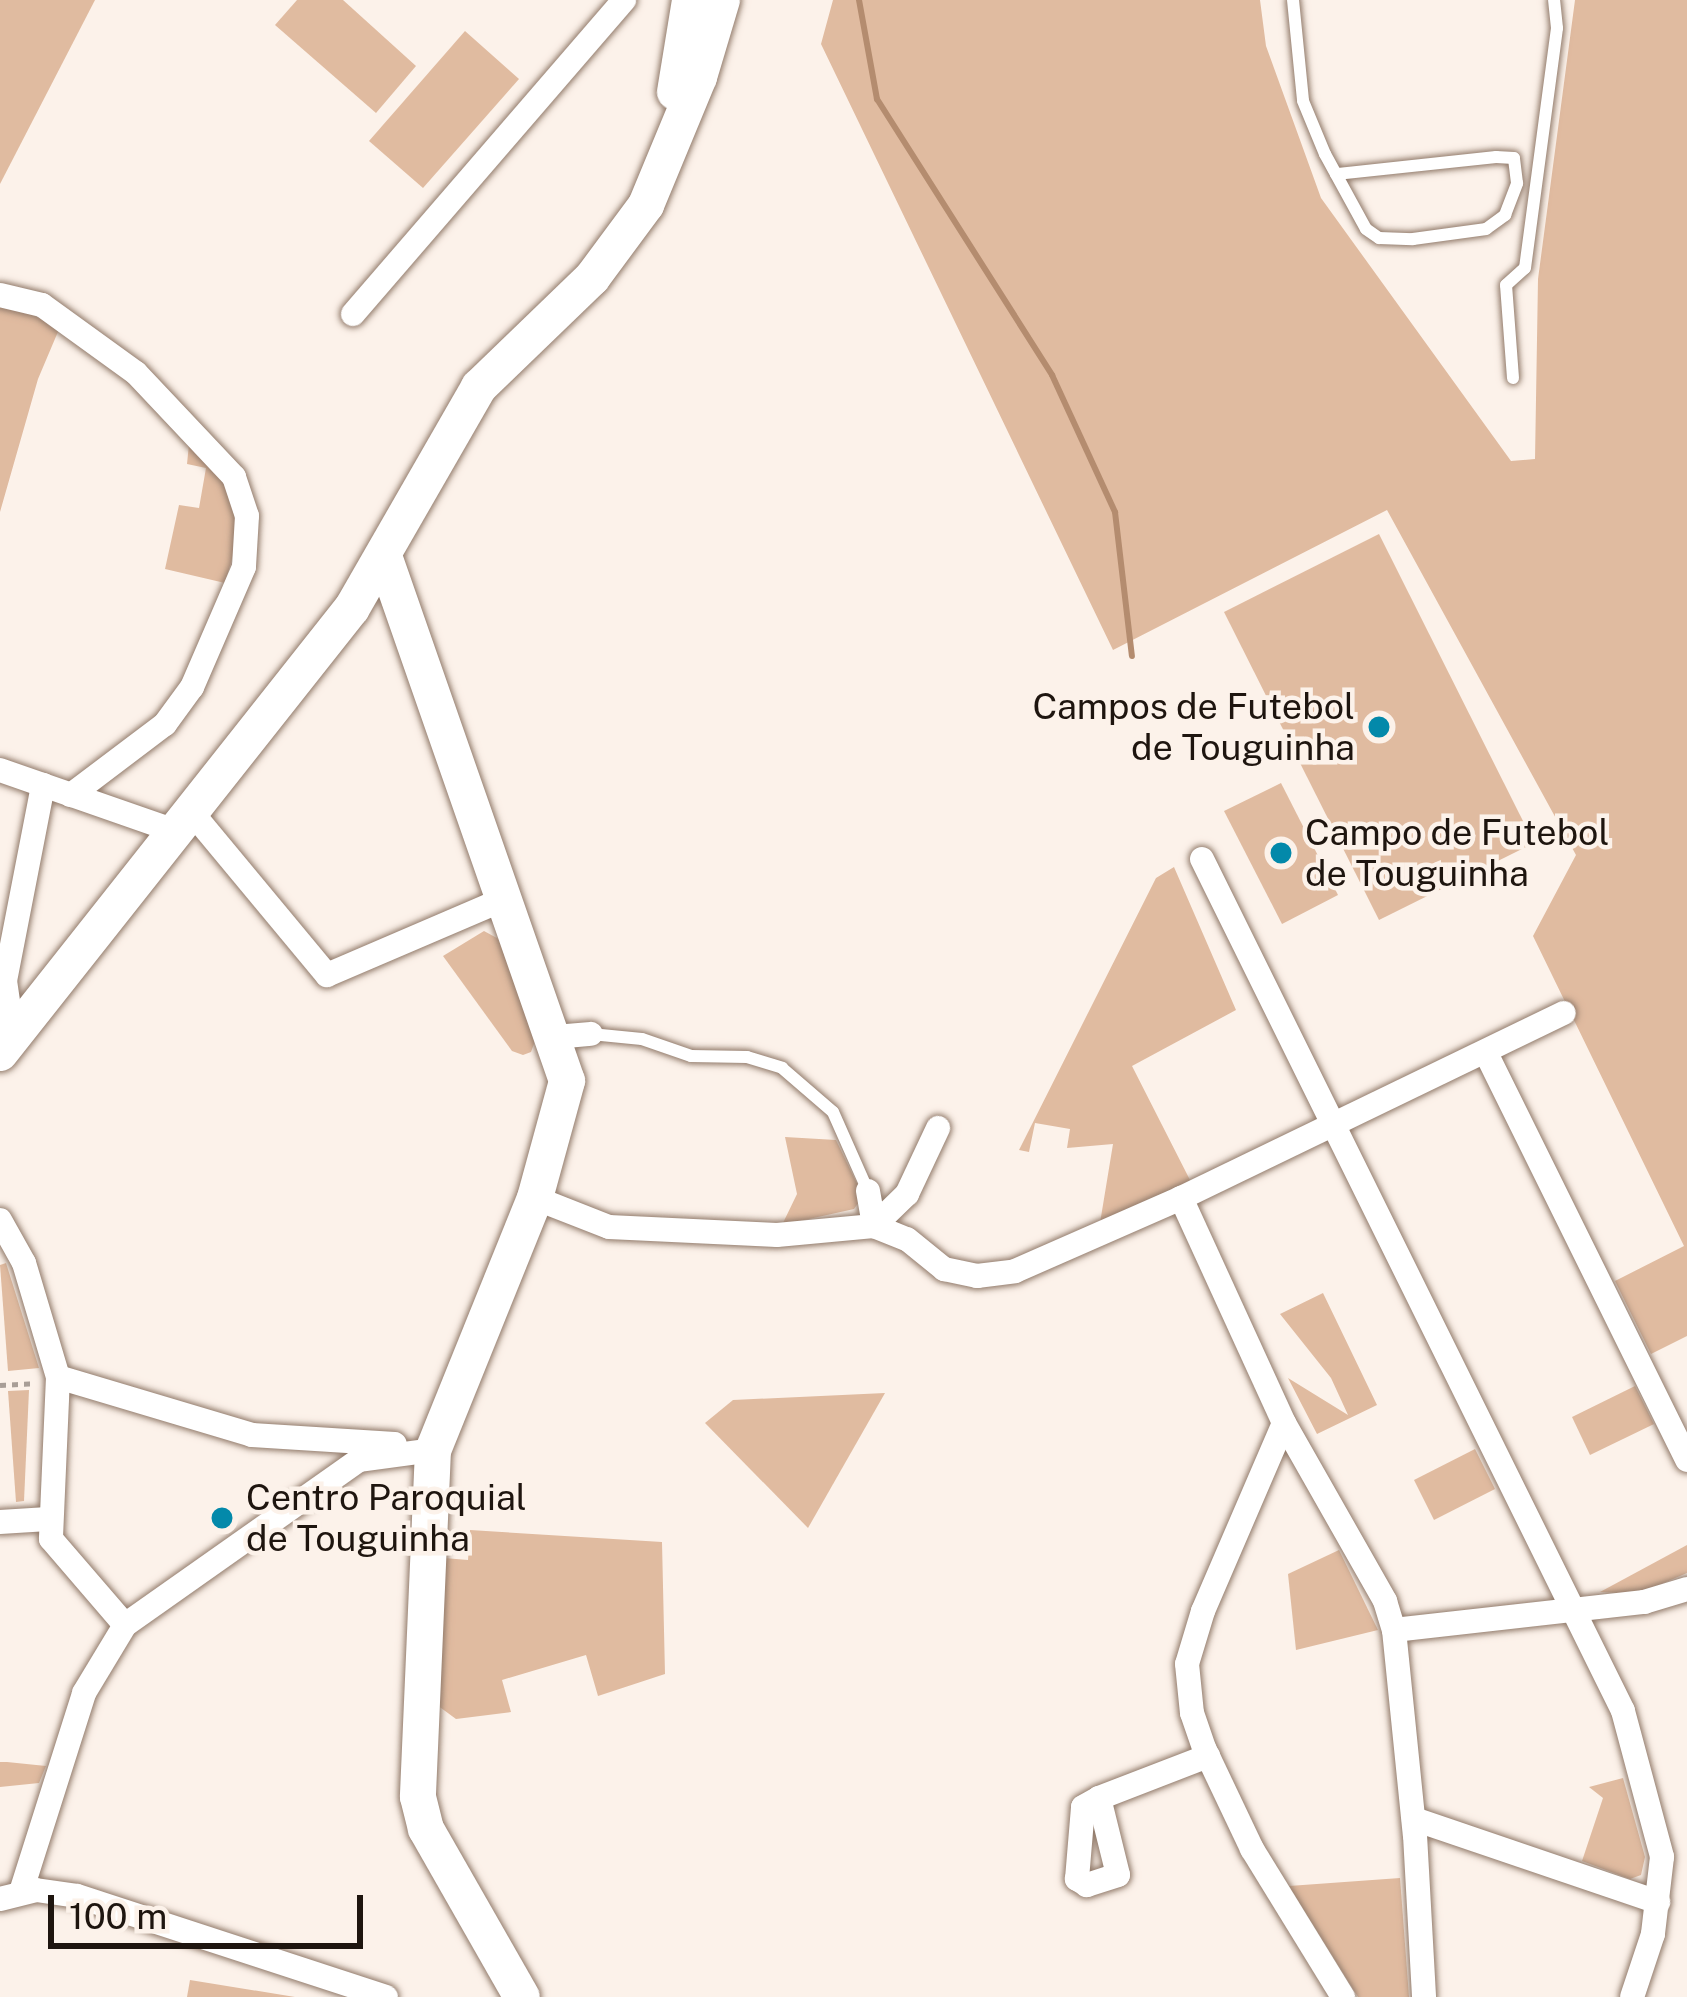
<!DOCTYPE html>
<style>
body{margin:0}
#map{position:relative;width:1687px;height:1997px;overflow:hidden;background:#fcf2ea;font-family:"Public Sans",sans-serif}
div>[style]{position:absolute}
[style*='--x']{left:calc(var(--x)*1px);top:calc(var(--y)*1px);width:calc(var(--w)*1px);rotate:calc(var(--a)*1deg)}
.green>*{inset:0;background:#e0bba0}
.stream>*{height:6px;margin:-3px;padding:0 3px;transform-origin:3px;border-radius:3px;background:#b48c6f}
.path>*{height:4.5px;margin-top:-2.25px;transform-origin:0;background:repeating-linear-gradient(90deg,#a89e97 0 6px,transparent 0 12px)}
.roads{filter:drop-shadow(0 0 3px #927b6b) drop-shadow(0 0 3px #927b6b)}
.lane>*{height:12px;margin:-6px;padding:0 6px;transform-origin:6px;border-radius:6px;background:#fff}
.street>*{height:24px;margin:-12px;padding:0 12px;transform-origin:12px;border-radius:12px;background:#fff}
.secondary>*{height:36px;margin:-18px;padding:0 18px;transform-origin:18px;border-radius:18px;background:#fff}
.dots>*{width:33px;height:33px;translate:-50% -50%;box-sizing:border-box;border:6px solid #fcf2ea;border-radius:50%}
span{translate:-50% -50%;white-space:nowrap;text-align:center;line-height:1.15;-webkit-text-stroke:9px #fcf2ea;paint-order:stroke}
.poi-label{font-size:36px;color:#1e150f}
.right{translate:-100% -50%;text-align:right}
.left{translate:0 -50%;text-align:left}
.scale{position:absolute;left:48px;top:1895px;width:315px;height:54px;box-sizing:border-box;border:6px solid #1e150f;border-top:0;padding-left:15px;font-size:36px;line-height:42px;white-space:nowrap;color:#1e150f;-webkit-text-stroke:9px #fcf2ea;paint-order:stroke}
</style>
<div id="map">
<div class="green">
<div style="clip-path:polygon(0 0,95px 0,0 184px)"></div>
<div style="clip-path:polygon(297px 0,343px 0,416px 66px,376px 113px,275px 25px)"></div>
<div style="clip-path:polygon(833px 0,1260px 0,1266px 46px,1321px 198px,1511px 461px,1535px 459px,1538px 279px,1575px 0,1687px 0,1687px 1336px,1651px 1354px,1615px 1281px,1684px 1246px,1533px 936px,1576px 855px,1387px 510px,1113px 650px,821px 44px)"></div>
<div style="clip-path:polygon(465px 31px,519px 79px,423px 188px,369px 141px)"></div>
<div style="clip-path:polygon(0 301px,60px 327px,38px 379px,0 512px)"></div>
<div style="clip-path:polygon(189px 444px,230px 481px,240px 531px,225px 583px,165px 569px,179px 505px,199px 508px,206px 468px,187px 464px)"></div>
<div style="clip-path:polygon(1379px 534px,1534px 843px,1379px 920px,1224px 612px)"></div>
<div style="clip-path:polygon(1281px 783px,1338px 895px,1282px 924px,1224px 811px)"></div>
<div style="clip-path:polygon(1174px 867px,1236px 1010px,1132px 1066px,1191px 1182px,1100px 1223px,1113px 1144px,1067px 1148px,1070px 1129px,1035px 1123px,1029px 1152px,1019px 1150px,1156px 878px)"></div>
<div style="clip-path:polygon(484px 931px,506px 943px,535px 1041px,531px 1052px,523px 1055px,512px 1051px,443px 956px)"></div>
<div style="clip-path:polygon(785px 1137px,836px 1140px,863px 1196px,854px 1209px,782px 1225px,797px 1194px)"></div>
<div style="clip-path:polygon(6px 1263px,39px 1368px,8px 1371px,0 1265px)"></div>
<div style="clip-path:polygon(1323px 1293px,1377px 1405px,1317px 1434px,1288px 1378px,1348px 1415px,1331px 1378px,1280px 1314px)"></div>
<div style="clip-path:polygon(1635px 1386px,1654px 1424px,1590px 1455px,1572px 1417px)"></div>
<div style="clip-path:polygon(29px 1390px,24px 1501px,16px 1502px,8px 1391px)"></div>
<div style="clip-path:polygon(885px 1393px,808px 1528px,705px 1423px,733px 1400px)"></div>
<div style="clip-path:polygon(1475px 1449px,1495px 1489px,1434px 1520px,1414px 1480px)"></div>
<div style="clip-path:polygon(470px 1530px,662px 1542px,665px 1674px,598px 1696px,586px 1655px,502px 1680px,511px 1712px,456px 1719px,437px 1705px,444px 1558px,468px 1560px)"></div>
<div style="clip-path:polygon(1687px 1545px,1687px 1573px,1638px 1594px,1600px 1592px)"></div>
<div style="clip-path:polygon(1339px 1550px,1378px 1630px,1296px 1650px,1288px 1574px)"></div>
<div style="clip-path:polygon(0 1762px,7px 1762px,46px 1766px,39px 1783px,0 1787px)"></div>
<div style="clip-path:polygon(1623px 1778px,1645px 1857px,1641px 1875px,1630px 1879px,1582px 1861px,1603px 1798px,1589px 1787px)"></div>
<div style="clip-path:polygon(1400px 1878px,1409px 1997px,1358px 1997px,1289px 1886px)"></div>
<div style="clip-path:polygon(190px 1980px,295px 1997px,187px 1997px)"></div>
</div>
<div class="stream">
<div style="--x:859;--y:0;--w:101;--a:79.7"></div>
<div style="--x:877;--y:99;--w:327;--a:57.6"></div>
<div style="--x:1052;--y:375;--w:151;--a:65.3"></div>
<div style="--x:1115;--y:512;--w:145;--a:83.3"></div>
</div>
<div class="path">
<div style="--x:0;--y:1385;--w:34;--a:-3"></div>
</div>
<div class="roads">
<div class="lane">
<div style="--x:1293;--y:0;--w:101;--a:84.3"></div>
<div style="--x:1303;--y:101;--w:57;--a:67.5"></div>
<div style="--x:1325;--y:154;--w:85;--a:61.3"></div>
<div style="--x:1366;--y:229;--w:16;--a:35"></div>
<div style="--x:1379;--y:238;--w:34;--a:2"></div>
<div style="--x:1413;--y:239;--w:74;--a:-7.8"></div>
<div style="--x:1486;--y:229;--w:24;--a:-36"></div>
<div style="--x:1505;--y:215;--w:34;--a:-69"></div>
<div style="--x:1517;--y:183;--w:25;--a:-97"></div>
<div style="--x:1514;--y:158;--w:18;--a:-177"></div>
<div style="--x:1496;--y:157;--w:161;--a:173.9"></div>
<div style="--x:1513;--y:378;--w:93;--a:-94.3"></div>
<div style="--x:1506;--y:285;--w:25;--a:-42"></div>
<div style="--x:1525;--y:268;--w:242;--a:-82.4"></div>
<div style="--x:1557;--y:28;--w:28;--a:-96"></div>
<div style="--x:591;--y:1034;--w:51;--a:5.6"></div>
<div style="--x:642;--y:1039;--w:52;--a:19.1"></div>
<div style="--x:691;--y:1056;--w:56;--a:1"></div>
<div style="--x:747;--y:1057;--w:37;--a:17"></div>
<div style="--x:782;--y:1068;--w:67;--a:40.8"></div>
<div style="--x:833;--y:1112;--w:86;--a:66.1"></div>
</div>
<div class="street">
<div style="--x:0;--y:295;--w:43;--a:13.4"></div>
<div style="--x:42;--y:305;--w:116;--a:35.9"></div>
<div style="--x:136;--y:373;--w:143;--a:46.7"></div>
<div style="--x:234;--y:477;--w:41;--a:71.6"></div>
<div style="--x:247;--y:516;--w:51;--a:93.4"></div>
<div style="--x:244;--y:567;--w:131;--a:113.4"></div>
<div style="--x:192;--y:687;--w:46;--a:126.1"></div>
<div style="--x:165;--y:724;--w:118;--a:142.9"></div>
<div style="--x:353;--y:314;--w:415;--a:-49.2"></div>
<div style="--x:0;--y:770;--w:182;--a:19.2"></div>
<div style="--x:189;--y:809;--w:216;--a:50.3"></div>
<div style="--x:327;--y:975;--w:190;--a:-23.2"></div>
<div style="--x:1202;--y:859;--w:950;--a:63.7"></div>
<div style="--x:1623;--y:1711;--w:151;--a:75"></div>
<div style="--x:1662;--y:1857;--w:78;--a:96.7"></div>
<div style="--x:1653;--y:1934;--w:66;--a:108.4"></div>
<div style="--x:13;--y:1035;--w:55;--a:-98.4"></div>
<div style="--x:5;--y:981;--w:200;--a:-79"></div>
<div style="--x:555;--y:1037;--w:36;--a:-5"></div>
<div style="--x:1486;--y:1053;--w:454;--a:63.7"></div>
<div style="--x:868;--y:1191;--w:36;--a:80"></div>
<div style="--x:535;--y:1198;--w:79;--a:21.4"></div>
<div style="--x:609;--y:1227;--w:168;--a:2.7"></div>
<div style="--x:777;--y:1235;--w:97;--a:-5.3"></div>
<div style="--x:874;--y:1226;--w:35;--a:22"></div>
<div style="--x:907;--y:1239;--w:48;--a:39"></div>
<div style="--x:944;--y:1269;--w:34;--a:12"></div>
<div style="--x:977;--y:1276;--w:38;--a:-7"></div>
<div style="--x:1015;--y:1271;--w:181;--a:-23.7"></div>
<div style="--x:1181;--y:1198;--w:425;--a:-25.8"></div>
<div style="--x:1181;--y:1198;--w:247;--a:65.4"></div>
<div style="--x:1284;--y:1423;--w:205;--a:60.4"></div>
<div style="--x:1385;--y:1601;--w:30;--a:73"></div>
<div style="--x:1394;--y:1630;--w:206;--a:84.2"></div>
<div style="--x:1415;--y:1835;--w:162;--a:86.8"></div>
<div style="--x:0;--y:1220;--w:49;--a:60.8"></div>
<div style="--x:24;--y:1263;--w:119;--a:73.4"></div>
<div style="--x:58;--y:1377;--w:162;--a:92.5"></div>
<div style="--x:51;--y:1539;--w:113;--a:49.3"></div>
<div style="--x:874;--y:1226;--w:46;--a:-44.1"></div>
<div style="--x:907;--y:1194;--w:73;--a:-64.8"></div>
<div style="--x:58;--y:1377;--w:202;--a:16.6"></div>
<div style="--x:252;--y:1435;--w:143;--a:3.6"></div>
<div style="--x:1284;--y:1423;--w:205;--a:113.3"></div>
<div style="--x:1203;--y:1611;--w:55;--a:106.8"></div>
<div style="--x:1187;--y:1664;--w:49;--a:84.2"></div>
<div style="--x:1192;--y:1713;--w:39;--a:71"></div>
<div style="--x:1205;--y:1750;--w:110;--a:64.6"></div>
<div style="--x:1252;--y:1849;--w:174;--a:58.4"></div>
<div style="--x:0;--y:1522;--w:48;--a:-3.6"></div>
<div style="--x:1394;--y:1630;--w:252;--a:-6.4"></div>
<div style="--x:1644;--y:1602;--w:45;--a:-16.8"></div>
<div style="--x:1099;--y:1798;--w:79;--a:76.1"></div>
<div style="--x:1118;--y:1875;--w:33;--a:162"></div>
<div style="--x:1087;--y:1885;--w:12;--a:-149"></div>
<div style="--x:1077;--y:1879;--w:72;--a:-85.2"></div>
<div style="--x:1083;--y:1807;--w:18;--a:-29"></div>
<div style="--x:1099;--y:1798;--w:117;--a:-21.1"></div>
<div style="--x:1414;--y:1819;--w:258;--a:18.8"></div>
<div style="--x:21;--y:1892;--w:209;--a:-72.4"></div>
<div style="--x:84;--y:1693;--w:79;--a:-58.9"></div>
<div style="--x:125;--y:1625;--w:286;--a:-35.2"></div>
<div style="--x:359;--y:1460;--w:75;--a:-7.7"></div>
<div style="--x:0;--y:1899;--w:37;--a:-14"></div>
<div style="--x:36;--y:1890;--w:41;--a:8.3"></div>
<div style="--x:77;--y:1896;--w:325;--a:18.1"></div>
</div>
<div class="secondary">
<div style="--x:675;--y:92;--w:93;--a:-80.7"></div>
<div style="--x:384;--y:556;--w:556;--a:70.78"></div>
<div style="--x:567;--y:1081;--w:121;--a:105.3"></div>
<div style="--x:535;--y:1198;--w:272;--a:112"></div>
<div style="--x:433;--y:1450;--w:347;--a:92.5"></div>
<div style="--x:418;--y:1797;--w:33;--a:76"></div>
<div style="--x:426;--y:1829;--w:193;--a:60.3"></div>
<div style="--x:0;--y:1053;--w:567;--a:-51.66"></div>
<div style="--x:352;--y:608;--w:255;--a:-60.1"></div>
<div style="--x:479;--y:387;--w:157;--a:-44"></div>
<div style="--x:592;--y:278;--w:91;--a:-53.5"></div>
<div style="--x:646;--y:205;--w:139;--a:-67.5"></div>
<div style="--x:699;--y:77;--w:80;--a:-73.4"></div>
</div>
</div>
<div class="dots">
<div style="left:1379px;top:727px;background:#0389aa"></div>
<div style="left:1281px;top:853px;background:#0389aa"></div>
<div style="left:222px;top:1518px;background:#0389aa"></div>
</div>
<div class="poi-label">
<span class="right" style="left:1355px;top:727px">Campos de Futebol<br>de Touguinha</span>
<span class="left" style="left:1305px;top:853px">Campo de Futebol<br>de Touguinha</span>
<span class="left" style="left:246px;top:1518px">Centro Paroquial<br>de Touguinha</span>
</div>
<div class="scale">100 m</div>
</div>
